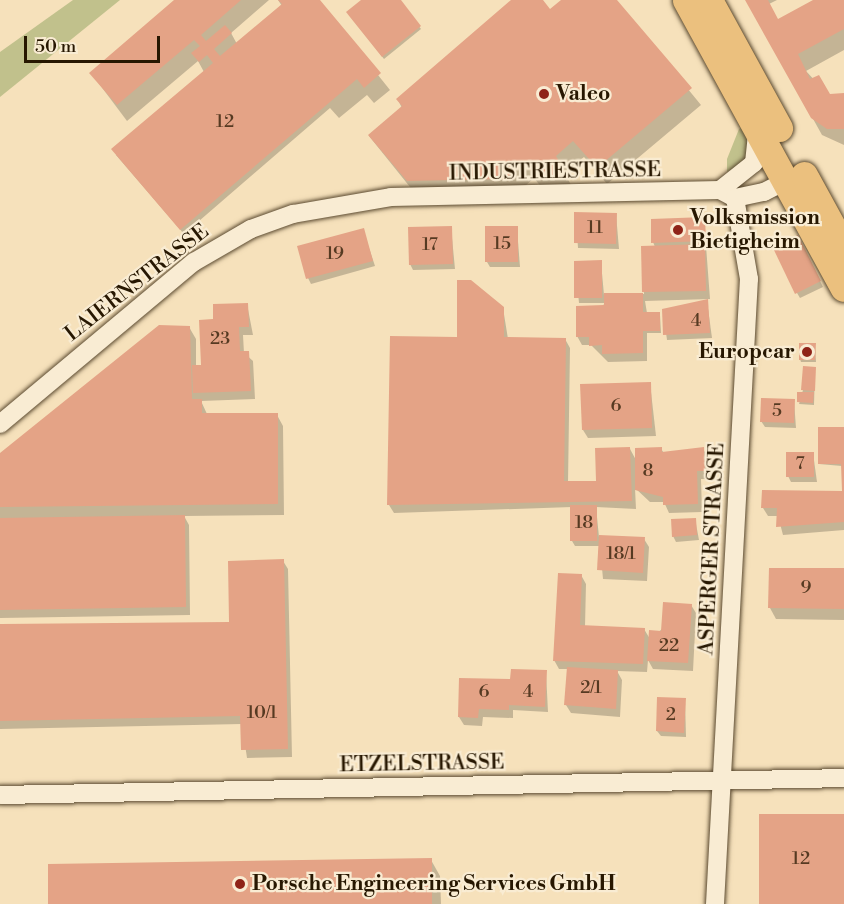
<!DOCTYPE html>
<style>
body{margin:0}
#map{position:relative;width:844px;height:904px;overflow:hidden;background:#f6e1bb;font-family:"Libre Bodoni",serif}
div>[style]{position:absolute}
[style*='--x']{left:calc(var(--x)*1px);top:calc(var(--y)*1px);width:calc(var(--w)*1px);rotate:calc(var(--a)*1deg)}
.green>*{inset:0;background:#c1c18c}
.shadow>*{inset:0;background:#0003}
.building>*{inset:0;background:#e4a386}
.roads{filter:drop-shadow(0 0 2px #5b4a30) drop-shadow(0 0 2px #5b4a30)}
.street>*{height:18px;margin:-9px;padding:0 9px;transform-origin:9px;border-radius:9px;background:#f9ecd3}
.primary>*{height:27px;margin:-13.5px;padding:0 13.5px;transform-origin:13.5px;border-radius:13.5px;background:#ebc07e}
.dots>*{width:16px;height:16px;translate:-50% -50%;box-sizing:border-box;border:3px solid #f9ecd3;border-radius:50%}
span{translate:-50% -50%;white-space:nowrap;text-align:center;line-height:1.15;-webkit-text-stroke:4.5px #f9ecd3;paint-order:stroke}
.number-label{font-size:18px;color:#563a22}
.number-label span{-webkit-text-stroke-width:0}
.poi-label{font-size:21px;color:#271701;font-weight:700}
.left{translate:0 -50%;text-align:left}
.right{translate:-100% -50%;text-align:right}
.street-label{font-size:21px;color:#271701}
.scale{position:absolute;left:24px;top:36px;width:136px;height:27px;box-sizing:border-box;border:3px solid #271701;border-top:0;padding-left:8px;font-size:18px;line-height:21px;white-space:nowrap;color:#271701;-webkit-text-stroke:4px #f9ecd3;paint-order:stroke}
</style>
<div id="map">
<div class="green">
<div style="clip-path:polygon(73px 0,120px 0,0 97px,0 52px)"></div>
<div style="clip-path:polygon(746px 126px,748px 160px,727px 172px,727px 159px,739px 129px)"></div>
</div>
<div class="shadow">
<div style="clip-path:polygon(177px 0,269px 0,231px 33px,237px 44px,282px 6px,278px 0,318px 0,390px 90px,374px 103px,367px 95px,339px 118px,330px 108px,184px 234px,116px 155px,204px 72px,198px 61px,127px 121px,91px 73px)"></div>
<div style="clip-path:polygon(364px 0,399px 0,421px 29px,384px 59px,349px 15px)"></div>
<div style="clip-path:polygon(513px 0,541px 0,550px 11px,563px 0,615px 0,701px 105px,607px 184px,584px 157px,564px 173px,576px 193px,547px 194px,534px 178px,515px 195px,418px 197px,369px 136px,402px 108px,398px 100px)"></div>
<div style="clip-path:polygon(747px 0,777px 0,769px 4px,778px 21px,816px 0,844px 0,844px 50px,806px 71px,829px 96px,844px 95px,844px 145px,822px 135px)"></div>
<div style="clip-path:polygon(576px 214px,616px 214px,619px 249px,578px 248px)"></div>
<div style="clip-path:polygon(704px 219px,710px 299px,645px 301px,647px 313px,660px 315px,661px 333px,647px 333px,647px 361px,608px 362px,591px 345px,582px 345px,577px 336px,605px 303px,579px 303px,575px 262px,601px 262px,604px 295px,644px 294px,642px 247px,655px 247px,653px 242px)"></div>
<div style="clip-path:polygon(451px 227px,455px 269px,413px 270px,410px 264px)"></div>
<div style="clip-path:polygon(517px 228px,520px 267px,490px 267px,487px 262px)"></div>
<div style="clip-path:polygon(363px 230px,375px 266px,311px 284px,308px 278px)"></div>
<div style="clip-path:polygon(801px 243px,823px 287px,800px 298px,797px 293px)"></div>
<div style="clip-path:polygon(707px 301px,712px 338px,667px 340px,663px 310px)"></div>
<div style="clip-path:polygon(247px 304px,253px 335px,243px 335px,244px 353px,253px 361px,255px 399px,201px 401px,207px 414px,277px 415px,283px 426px,284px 515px,184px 516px,189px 525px,190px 615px,0 618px,0 455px,189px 327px,196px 339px,196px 367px,202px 366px,215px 321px)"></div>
<div style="clip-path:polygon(503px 308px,508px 339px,565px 339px,570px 348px,568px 483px,597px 486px,630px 449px,636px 460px,661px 449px,664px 453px,703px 449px,708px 457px,709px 479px,701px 479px,702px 512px,669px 513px,664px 502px,650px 502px,635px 488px,636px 509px,596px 507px,599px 537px,644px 539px,649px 547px,647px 581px,603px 579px,600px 546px,575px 546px,572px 541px,572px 507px,394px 513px,389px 505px,391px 338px,458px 338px)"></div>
<div style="clip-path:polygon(815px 345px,816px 362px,801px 362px,800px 359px)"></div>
<div style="clip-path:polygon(815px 369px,814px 405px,799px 404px,803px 390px)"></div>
<div style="clip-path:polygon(650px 383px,656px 436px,588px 438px,583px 430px)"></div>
<div style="clip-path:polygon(794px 401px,796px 428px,765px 427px,761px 421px)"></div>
<div style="clip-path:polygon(844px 429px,844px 530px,783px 535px,778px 516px,768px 516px,763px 508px,843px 492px,842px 466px,819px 464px)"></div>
<div style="clip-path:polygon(813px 453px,817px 482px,791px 482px,788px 476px)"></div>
<div style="clip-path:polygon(695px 519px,699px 540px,676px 542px,673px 536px)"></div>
<div style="clip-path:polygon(283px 561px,288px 569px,292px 757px,247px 758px,242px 724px,0 729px,0 625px,230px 623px)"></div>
<div style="clip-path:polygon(844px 570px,844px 620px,776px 619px,770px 608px)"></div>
<div style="clip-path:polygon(581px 575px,586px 584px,585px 627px,644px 629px,650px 639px,691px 605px,696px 613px,693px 671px,653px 669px,648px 660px,647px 672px,617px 671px,622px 680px,620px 717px,571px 713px,566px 705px,568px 669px,559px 669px,554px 660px)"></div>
<div style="clip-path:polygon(546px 672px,548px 712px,513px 710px,513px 718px,483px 717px,482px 726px,464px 725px,459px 717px)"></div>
<div style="clip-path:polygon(685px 699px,686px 737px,661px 736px,657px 731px)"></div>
<div style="clip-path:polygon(431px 860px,440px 876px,441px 904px,50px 904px)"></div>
</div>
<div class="building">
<div style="clip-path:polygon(174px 0,241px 0,201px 35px,206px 41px,225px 25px,232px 33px,214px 49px,220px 56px,282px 4px,278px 0,320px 0,381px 73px,364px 88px,357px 79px,180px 230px,111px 149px,213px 63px,207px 55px,199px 62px,191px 53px,200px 46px,194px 40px,117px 105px,89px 73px)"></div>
<div style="clip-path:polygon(361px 0,401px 0,421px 26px,382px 57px,346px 12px)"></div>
<div style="clip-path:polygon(511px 0,543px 0,550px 9px,561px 0,617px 0,692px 88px,597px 168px,573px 141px,556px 156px,568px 177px,537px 178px,524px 163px,505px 179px,407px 181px,368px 135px,402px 106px,396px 99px)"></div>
<div style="clip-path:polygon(745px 0,768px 0,778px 19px,813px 0,844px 0,844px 29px,798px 54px,810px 79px,819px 75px,830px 94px,844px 93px,844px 129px,827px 129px,811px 118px)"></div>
<div style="clip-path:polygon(574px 212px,617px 213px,616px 244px,574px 243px)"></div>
<div style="clip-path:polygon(705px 217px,706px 241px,651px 243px,651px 219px)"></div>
<div style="clip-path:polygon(452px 226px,453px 264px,409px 265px,408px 227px)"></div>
<div style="clip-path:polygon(485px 226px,518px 226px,518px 262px,485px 262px)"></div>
<div style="clip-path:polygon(364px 228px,373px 261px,306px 279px,297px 246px)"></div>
<div style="clip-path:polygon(798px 235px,821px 281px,795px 294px,773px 248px)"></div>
<div style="clip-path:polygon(705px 244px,706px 291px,642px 292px,641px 246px)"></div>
<div style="clip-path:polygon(602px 260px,602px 298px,574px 298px,574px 261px)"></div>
<div style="clip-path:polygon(457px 280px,471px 280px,504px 307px,504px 337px,566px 338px,564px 481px,596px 481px,595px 448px,630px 447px,632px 501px,387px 505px,390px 336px,457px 337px)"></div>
<div style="clip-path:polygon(604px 293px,643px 293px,643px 312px,660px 312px,660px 331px,643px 331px,643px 353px,602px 354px,602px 345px,589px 346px,589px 337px,576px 337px,576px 306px,604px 305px)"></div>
<div style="clip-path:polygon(708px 299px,710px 333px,663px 335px,662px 309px)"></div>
<div style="clip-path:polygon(248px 303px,249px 327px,239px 327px,240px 351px,249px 351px,251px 391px,193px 393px,192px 365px,201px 365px,199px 320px,213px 319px,213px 304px)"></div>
<div style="clip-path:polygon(159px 325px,190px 326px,192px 399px,202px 399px,202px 413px,278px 413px,278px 504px,0 507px,0 453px)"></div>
<div style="clip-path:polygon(799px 343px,816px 343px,815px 360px,799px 360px)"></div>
<div style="clip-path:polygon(803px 366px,816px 367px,815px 391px,801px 390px)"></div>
<div style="clip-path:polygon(651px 382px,652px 428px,582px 430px,580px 384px)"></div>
<div style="clip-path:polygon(797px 392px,814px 392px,813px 403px,797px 402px)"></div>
<div style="clip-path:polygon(761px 398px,795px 399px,794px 423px,760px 422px)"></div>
<div style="clip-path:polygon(818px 427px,844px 427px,844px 522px,776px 527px,777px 508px,761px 508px,762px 490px,842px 491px,841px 464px,818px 464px)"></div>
<div style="clip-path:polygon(662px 447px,662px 452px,704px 447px,705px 471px,697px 471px,698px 504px,663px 505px,663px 497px,635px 490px,635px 448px)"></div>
<div style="clip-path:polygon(786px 452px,814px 452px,814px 477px,786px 477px)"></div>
<div style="clip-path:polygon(570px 505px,597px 505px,597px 541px,570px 541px)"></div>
<div style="clip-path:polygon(185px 515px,186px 607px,0 610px,0 518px)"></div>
<div style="clip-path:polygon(696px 518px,697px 535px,672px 537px,671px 519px)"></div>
<div style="clip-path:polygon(599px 535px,645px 537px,643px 573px,597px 570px)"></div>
<div style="clip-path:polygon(284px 559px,288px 749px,241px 750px,240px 716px,0 721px,0 624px,229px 622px,228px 561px)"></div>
<div style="clip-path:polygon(769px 568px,844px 568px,844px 609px,768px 608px)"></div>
<div style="clip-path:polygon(558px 573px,582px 574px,580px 625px,645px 628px,643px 664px,553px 661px)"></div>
<div style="clip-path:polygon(663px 602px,692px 604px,688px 663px,647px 661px,649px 630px,661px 631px)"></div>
<div style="clip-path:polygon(567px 667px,618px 670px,616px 709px,564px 705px)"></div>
<div style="clip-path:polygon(511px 669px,547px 670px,545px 707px,509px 705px,509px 710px,479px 709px,478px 718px,458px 717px,459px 678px,510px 679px)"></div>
<div style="clip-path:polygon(657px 697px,686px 698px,684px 733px,656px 731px)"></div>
<div style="clip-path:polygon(759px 814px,844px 814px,844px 904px,759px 904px)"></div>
<div style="clip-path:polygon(432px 858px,432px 904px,48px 904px,48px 864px)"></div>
</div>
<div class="roads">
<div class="street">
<div style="--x:720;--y:190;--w:43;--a:-38.5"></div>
<div style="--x:754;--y:163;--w:31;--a:-84"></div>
<div style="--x:0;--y:424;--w:253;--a:-39.9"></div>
<div style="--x:194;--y:262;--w:66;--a:-30.1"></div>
<div style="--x:251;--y:229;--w:45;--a:-19.7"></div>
<div style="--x:293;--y:214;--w:99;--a:-9.8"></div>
<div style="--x:391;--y:197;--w:329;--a:-1.2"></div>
<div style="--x:720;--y:190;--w:17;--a:28"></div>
<div style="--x:735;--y:198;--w:30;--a:-12"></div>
<div style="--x:764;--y:192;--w:33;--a:-27"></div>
<div style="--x:0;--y:795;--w:844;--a:-1.15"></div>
<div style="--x:715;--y:904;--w:626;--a:-86.89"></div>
<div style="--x:749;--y:279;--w:82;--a:-99.8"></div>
</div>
<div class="primary">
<div style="--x:686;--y:0;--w:328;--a:61.3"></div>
<div style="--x:709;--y:0;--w:146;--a:61.3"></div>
<div style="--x:804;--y:175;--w:83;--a:61.3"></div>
</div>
</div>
<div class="dots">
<div style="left:544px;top:94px;background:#8f2418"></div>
<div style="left:678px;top:230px;background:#8f2418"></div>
<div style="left:807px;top:352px;background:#8f2418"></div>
<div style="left:240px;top:884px;background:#8f2418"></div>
</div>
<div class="number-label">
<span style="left:225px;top:122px">12</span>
<span style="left:595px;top:228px">11</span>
<span style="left:502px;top:244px">15</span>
<span style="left:430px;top:245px">17</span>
<span style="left:335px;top:254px">19</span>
<span style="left:696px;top:321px">4</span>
<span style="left:220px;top:339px">23</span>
<span style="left:616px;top:406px">6</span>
<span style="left:777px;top:411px">5</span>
<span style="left:800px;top:464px">7</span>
<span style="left:648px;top:471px">8</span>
<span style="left:584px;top:523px">18</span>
<span style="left:621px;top:554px">18/1</span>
<span style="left:806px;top:588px">9</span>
<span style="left:669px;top:646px">22</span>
<span style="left:591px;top:688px">2/1</span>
<span style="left:484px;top:692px">6</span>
<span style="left:528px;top:692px">4</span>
<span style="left:262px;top:713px">10/1</span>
<span style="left:671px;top:715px">2</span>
<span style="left:801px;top:859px">12</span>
</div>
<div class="poi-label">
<span class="left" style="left:556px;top:94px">Valeo</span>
<span class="left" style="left:690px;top:230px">Volksmission<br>Bietigheim</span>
<span class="right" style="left:795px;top:352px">Europcar</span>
<span class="left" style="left:252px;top:884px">Porsche Engineering Services GmbH</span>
</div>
<div class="street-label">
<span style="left:555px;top:172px;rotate:-1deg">INDUSTRIESTRASSE</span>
<span style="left:137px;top:283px;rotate:-38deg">LAIERNSTRASSE</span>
<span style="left:712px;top:549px;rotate:-87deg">ASPERGER STRASSE</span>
<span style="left:422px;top:764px;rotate:-1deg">ETZELSTRASSE</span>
</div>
<div class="scale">50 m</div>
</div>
